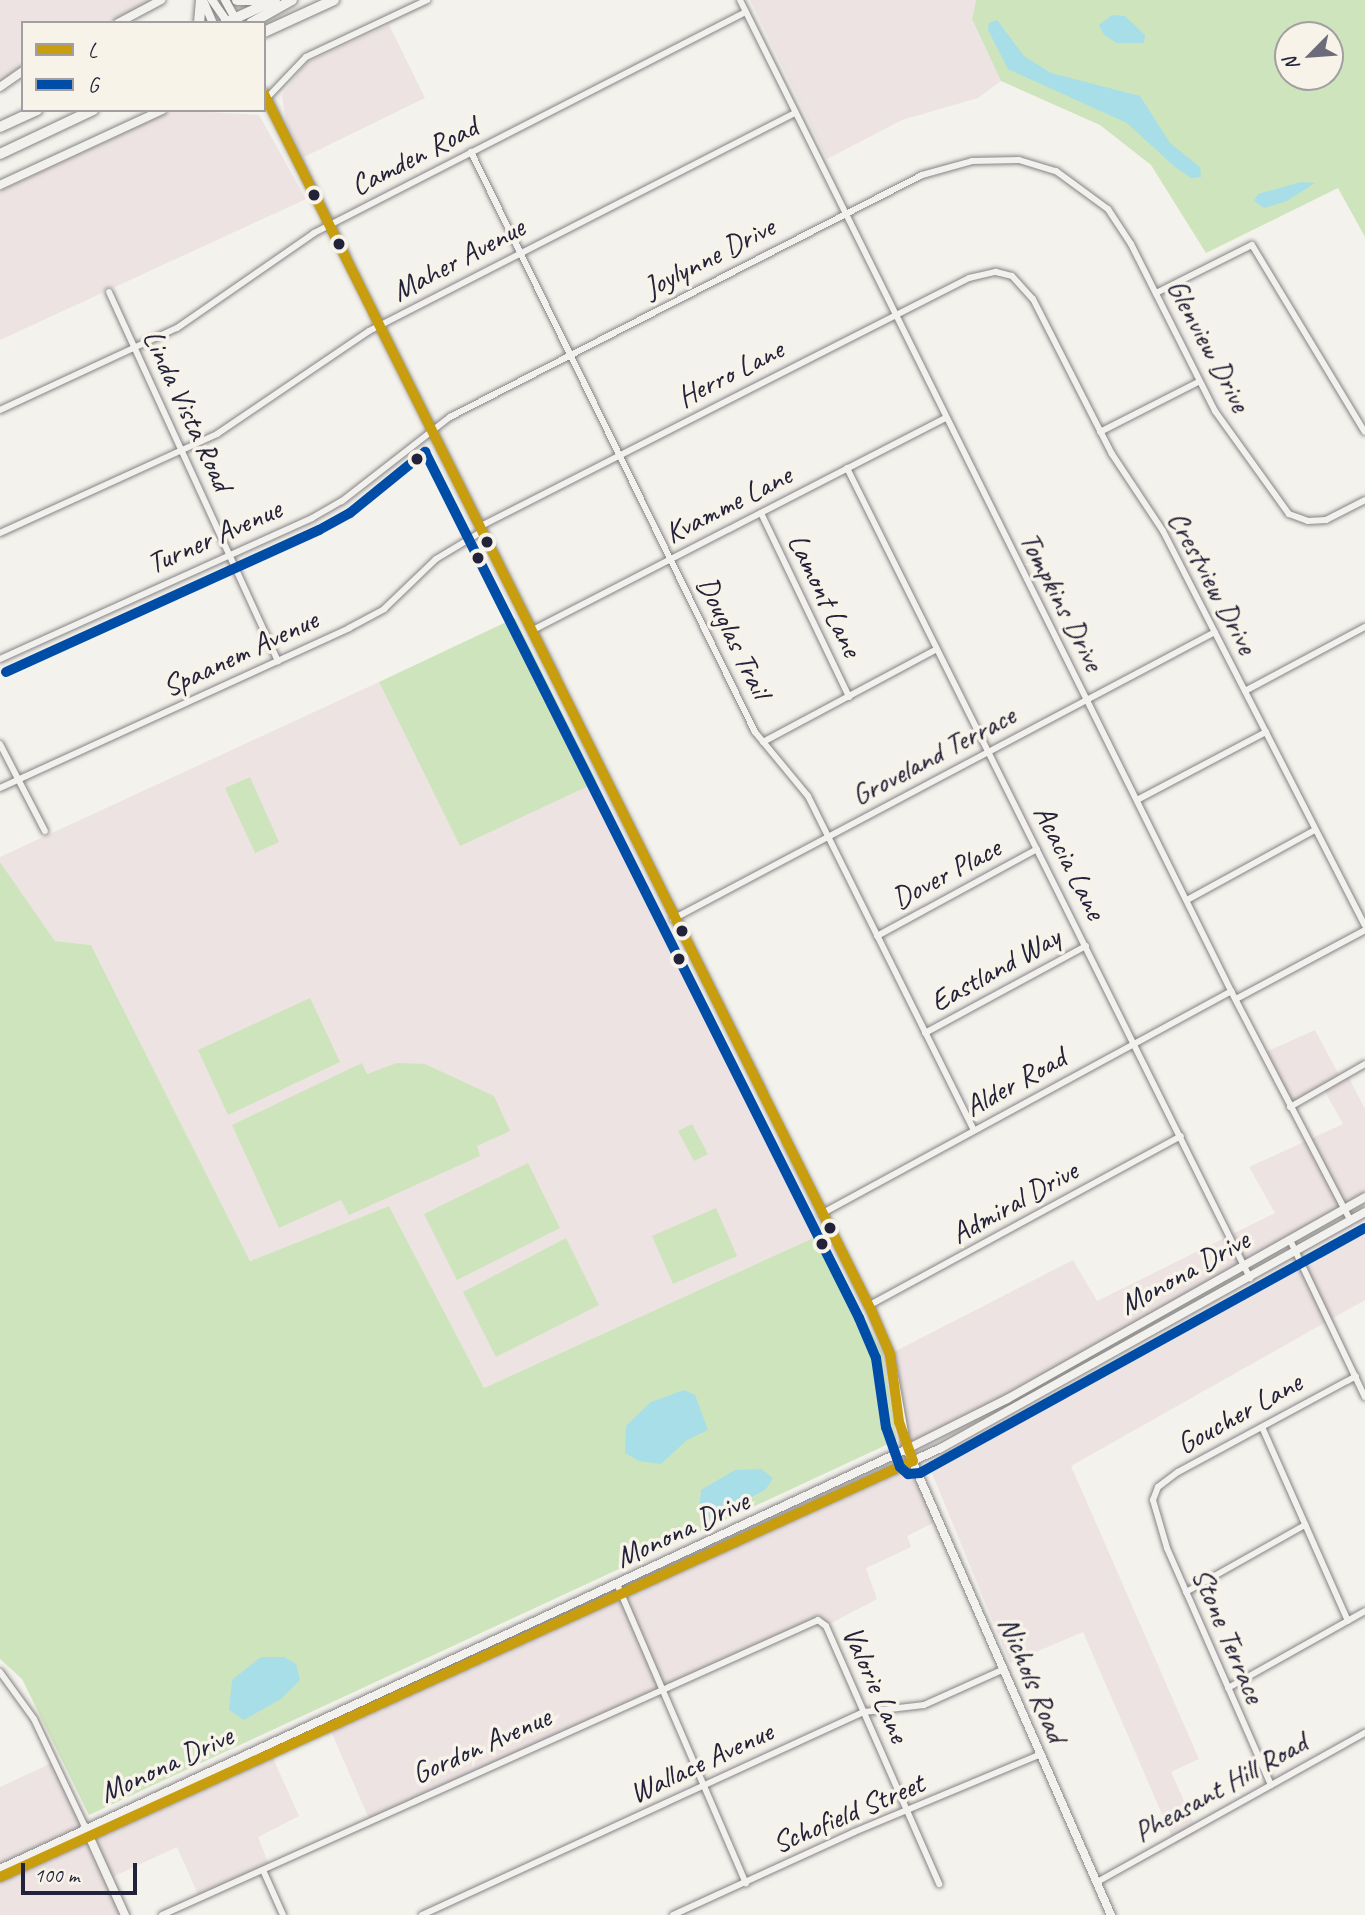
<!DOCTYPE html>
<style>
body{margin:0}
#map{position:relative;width:1365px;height:1915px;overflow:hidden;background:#f4f2ec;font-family:Caveat,sans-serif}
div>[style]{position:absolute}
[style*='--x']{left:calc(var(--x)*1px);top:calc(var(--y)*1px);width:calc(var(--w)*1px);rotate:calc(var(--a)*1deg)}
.built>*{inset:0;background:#ede3e2}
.green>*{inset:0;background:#cee4bc}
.water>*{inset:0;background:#a8dee8}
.roads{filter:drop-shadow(0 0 2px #858486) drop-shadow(0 0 2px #858486)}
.minor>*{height:6px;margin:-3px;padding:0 3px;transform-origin:3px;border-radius:3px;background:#f2f1ed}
.tertiary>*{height:8px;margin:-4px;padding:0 4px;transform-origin:4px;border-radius:4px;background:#f2f1ed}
.primary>*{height:10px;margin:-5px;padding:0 5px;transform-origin:5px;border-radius:5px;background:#f2f1ed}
.bus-1>*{height:10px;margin:-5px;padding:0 5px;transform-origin:5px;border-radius:5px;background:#c89e0f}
.bus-2>*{height:10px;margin:-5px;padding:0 5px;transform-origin:5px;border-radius:5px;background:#004da8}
.dots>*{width:19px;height:19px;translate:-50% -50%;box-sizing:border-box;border:4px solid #f7f3e8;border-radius:50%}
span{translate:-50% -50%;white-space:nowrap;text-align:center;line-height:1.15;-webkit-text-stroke:7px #f7f3e8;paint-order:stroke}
.street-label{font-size:30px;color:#22223b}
.legend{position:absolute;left:21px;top:21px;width:245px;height:91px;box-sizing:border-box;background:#f7f3e8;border:2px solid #a29fa3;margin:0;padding:9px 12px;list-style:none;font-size:21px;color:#22223b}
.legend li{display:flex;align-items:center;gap:14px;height:35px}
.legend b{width:35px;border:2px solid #a29fa3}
.north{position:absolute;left:1274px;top:21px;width:70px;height:70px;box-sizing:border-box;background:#f7f3e8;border:2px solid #a29fa3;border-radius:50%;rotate:245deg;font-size:19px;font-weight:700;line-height:28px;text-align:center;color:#22223b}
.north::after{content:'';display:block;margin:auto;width:24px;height:32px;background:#6c6b79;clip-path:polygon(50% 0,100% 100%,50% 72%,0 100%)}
.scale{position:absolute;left:21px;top:1863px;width:116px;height:32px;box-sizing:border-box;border:4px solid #22223b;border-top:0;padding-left:9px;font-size:21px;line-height:24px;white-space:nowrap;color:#22223b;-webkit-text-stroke:5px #f7f3e8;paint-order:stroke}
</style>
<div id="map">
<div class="built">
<div style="clip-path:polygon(0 0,161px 0,118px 23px,23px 23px,23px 71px,0 87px)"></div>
<div style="clip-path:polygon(750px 0,976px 0,972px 19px,1001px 81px,978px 98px,902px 120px,827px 159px)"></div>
<div style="clip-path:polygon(389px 25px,425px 98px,304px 157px,286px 122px,282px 95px,306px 63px)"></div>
<div style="clip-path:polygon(174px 110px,259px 115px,306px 199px,0 340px,0 191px)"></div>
<div style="clip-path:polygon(379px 682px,460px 845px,597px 782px,822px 1234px,484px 1388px,389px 1206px,250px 1261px,91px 945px,55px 941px,0 862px,0 857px)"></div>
<div style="clip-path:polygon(1315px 1030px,1340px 1077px,1347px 1074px,1365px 1109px,1365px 1197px,1055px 1372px,907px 1449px,890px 1354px,1073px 1260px,1097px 1301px,1275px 1213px,1249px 1167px,1343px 1124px,1323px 1088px,1290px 1107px,1263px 1053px)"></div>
<div style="clip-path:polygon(1365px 1224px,1365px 1300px,1071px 1466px,1199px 1759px,1171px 1772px,1198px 1832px,1175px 1844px,1083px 1632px,1010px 1663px,929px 1466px)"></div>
<div style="clip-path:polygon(913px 1461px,939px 1520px,907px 1536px,911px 1547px,866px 1568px,877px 1599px,826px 1626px,821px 1620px,370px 1821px,330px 1729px)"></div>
<div style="clip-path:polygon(272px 1756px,299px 1816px,258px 1837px,270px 1867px,200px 1899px,177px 1847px,108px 1879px,125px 1915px,0 1915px,0 1877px)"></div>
<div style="clip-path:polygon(56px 1761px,85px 1827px,0 1869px,0 1787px)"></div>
</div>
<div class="green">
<div style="clip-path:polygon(evenodd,976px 0,1365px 0,1365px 237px,1338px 188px,1206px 253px,1151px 165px,1100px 125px,1001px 81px,972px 19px,976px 0,1288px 35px,1330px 35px,1330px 77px,1288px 77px,1288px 35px)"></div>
<div style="clip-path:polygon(515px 618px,597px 782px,460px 846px,379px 682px)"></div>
<div style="clip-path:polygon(250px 777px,279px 842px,255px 853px,225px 788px)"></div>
<div style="clip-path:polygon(0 862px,55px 941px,91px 945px,250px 1261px,389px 1206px,484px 1388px,822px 1234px,882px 1352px,897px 1440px,89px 1815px,22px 1679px,0 1659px)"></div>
<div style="clip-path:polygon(310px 998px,340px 1062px,228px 1115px,198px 1050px)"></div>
<div style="clip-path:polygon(362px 1063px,367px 1074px,397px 1063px,425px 1064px,494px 1096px,510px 1131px,477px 1146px,480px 1156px,349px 1215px,341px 1200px,279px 1228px,232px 1125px)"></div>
<div style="clip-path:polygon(692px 1124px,708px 1154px,694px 1161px,678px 1131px)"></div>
<div style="clip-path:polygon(528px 1163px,560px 1228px,457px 1280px,424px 1214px)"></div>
<div style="clip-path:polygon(716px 1208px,737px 1256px,673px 1284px,652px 1236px)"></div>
<div style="clip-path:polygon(566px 1238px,599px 1305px,496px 1357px,463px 1292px)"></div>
</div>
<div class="water">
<div style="clip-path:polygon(1112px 15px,1125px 16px,1145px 35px,1144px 43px,1117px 43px,1104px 35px,1099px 25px)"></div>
<div style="clip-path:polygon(997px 20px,1024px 56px,1051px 73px,1140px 96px,1170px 143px,1200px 167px,1201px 177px,1191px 178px,1175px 167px,1127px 123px,1008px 69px,988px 30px,989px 23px)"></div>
<div style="clip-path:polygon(1301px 182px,1315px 183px,1287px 201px,1264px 208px,1254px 201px,1258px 194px)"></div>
<div style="clip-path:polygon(684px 1390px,695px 1395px,708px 1430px,687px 1440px,661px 1464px,639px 1461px,625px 1453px,626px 1426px,651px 1402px)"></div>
<div style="clip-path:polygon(761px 1469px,773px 1478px,766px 1489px,720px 1515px,706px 1518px,699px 1513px,701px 1490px,735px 1470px)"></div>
<div style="clip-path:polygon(261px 1657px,284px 1657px,296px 1664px,300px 1680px,281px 1699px,244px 1720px,229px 1710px,232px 1680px)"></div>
</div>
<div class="roads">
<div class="minor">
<div style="--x:740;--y:0;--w:1106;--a:63.64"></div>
<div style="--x:1231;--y:991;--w:258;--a:62.5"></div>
<div style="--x:265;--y:100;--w:59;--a:-46.4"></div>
<div style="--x:306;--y:57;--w:134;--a:-25.2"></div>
<div style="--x:471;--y:152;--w:646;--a:63.91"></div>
<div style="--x:755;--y:732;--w:83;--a:50.4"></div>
<div style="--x:808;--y:796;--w:373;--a:63.6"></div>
<div style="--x:109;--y:292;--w:406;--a:65.4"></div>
<div style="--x:1156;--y:293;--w:107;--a:-26.6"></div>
<div style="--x:1252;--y:245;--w:218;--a:58.9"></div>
<div style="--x:0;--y:410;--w:195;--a:-24.9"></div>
<div style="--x:177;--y:328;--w:167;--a:-34.7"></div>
<div style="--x:314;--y:233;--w:485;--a:-27.1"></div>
<div style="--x:1100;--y:432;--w:110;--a:-27"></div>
<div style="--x:847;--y:468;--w:905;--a:63.55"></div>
<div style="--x:761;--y:513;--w:204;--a:64.4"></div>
<div style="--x:479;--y:527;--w:550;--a:-26.94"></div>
<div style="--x:969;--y:278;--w:28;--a:-13"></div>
<div style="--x:996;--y:272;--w:16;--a:14"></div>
<div style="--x:1012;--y:276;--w:31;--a:48"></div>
<div style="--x:1033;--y:299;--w:174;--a:63"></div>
<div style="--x:1112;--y:454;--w:92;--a:56.5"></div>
<div style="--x:1163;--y:531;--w:443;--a:62.9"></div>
<div style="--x:0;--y:533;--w:239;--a:-24.5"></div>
<div style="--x:217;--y:434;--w:184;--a:-34.1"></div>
<div style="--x:369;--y:331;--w:479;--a:-27.1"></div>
<div style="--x:531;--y:631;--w:466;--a:-27.2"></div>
<div style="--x:0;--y:659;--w:342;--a:-24.3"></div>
<div style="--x:312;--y:518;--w:34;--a:-30"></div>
<div style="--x:342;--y:501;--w:137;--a:-37.9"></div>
<div style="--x:450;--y:417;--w:530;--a:-27.14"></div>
<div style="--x:922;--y:175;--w:52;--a:-15.6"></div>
<div style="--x:972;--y:161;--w:47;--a:-1.2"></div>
<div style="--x:1019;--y:160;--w:39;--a:17"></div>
<div style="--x:1056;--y:171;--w:64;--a:36.2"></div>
<div style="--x:1108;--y:209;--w:42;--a:56.7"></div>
<div style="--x:1131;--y:244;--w:187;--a:63.3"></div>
<div style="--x:1215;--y:411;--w:127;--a:54.3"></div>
<div style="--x:1289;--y:514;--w:20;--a:20"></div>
<div style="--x:1308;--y:521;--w:18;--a:-3"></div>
<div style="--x:1326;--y:520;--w:44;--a:-27.1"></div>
<div style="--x:1245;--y:691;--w:136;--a:-28.1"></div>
<div style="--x:763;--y:742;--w:197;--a:-28.1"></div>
<div style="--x:0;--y:744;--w:98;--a:62.7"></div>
<div style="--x:0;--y:788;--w:384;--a:-24.6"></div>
<div style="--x:349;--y:628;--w:40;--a:-28"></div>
<div style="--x:384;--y:609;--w:72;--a:-43.9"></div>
<div style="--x:436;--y:559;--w:52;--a:-31"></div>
<div style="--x:1137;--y:800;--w:146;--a:-27.8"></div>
<div style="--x:1187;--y:900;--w:146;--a:-28.7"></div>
<div style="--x:673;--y:919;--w:613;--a:-27.9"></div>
<div style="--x:877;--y:936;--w:182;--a:-28.5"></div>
<div style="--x:1236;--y:999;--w:146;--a:-28.1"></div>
<div style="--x:925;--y:1033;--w:183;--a:-28.4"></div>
<div style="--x:1290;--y:1107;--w:86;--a:-29.8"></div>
<div style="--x:821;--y:1214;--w:467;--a:-28.5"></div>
<div style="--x:1290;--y:1240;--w:174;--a:64.5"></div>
<div style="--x:868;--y:1306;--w:356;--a:-28.5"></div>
<div style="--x:1262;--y:1427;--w:212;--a:66.1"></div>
<div style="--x:617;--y:1584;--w:326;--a:66.7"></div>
<div style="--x:1186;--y:1592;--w:137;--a:-29.4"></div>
<div style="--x:0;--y:1672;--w:58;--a:54.1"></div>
<div style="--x:34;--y:1719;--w:119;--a:64.7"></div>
<div style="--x:1228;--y:1688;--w:157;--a:-29.3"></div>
<div style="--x:1271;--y:1785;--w:259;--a:-113.7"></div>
<div style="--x:1167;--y:1548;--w:50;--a:-106.3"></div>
<div style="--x:1153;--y:1500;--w:14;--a:-69"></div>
<div style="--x:1158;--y:1487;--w:25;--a:-37"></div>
<div style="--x:1178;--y:1472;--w:202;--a:-28.3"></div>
<div style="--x:263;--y:1870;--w:49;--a:66"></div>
<div style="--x:1097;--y:1882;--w:307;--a:-29.1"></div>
<div style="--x:162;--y:1915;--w:719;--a:-24.21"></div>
<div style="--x:818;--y:1620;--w:10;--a:37"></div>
<div style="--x:826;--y:1626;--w:282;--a:66.3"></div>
<div style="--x:422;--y:1915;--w:486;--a:-24.7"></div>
<div style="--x:864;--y:1712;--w:60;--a:-6.7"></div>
<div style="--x:924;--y:1705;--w:88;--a:-24.2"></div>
<div style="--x:673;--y:1915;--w:199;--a:-24.6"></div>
<div style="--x:854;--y:1832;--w:203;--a:-22.6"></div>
</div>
<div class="tertiary">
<div style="--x:203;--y:0;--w:25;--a:67"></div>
<div style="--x:212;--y:0;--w:28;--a:55"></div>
<div style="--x:225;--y:0;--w:26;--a:61"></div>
<div style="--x:118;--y:23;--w:49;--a:-28.1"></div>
<div style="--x:0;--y:87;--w:28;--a:-35"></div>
<div style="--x:264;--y:93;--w:1362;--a:63.49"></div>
<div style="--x:872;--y:1312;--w:46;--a:66.8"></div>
<div style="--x:890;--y:1354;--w:97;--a:79.9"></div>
<div style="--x:907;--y:1449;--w:509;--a:66.36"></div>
<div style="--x:0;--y:185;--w:179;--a:-24.8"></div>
<div style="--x:85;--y:1827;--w:97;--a:65.6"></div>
<div style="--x:0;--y:1869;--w:1000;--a:-24.85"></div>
<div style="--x:907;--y:1449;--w:112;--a:-26.6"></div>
<div style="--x:1007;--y:1399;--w:411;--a:-29.4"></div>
<div style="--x:0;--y:1877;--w:1034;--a:-24.51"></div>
<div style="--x:941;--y:1448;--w:485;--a:-29.1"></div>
</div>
<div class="primary">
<div style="--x:237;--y:0;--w:22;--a:0"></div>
<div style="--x:199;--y:23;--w:23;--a:-85"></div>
<div style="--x:225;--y:23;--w:55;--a:-24.7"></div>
<div style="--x:251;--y:23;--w:47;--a:-29.3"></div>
<div style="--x:264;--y:32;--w:77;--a:-24.6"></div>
<div style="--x:0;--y:127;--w:41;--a:-24.7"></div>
<div style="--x:0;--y:154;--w:103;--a:-25.3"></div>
</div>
</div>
<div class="bus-1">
<div style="--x:0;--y:1877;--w:1003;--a:-24.5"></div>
<div style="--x:913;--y:1461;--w:41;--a:-109.7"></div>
<div style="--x:899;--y:1422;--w:69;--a:-97.5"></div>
<div style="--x:890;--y:1354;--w:46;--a:-113.2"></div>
<div style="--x:872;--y:1312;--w:1361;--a:-116.53"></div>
</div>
<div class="bus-2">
<div style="--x:6;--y:672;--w:344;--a:-24.4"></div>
<div style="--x:319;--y:530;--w:35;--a:-29"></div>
<div style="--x:350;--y:513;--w:97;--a:-39.1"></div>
<div style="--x:425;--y:452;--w:969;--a:63.38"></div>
<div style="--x:859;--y:1318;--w:43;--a:67"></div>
<div style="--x:876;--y:1358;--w:70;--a:81.8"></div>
<div style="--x:886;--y:1427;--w:42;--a:70.7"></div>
<div style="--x:900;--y:1467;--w:11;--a:41"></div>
<div style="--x:908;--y:1474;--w:12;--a:-5"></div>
<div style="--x:920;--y:1473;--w:508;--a:-28.84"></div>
</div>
<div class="dots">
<div style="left:314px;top:195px;background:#22223b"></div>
<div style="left:339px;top:244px;background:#22223b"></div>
<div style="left:417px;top:459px;background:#22223b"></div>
<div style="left:487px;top:542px;background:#22223b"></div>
<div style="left:478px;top:558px;background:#22223b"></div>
<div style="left:682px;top:931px;background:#22223b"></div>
<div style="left:679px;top:959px;background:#22223b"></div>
<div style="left:830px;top:1228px;background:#22223b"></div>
<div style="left:822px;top:1244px;background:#22223b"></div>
</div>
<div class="street-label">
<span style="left:414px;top:156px;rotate:-27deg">Camden Road</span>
<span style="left:709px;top:257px;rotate:-27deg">Joylynne Drive</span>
<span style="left:458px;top:259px;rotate:-28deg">Maher Avenue</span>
<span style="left:1209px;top:345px;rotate:62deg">Glenview Drive</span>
<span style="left:730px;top:373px;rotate:-27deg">Herro Lane</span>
<span style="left:188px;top:410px;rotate:65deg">Linda Vista Road</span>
<span style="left:728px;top:504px;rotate:-27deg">Kvamme Lane</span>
<span style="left:214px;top:536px;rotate:-24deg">Turner Avenue</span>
<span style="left:1213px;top:582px;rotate:62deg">Crestview Drive</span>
<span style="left:825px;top:595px;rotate:64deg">Lamont Lane</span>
<span style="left:1062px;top:601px;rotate:63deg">Tompkins Drive</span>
<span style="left:734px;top:637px;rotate:64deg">Douglas Trail</span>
<span style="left:240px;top:653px;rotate:-25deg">Spaanem Avenue</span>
<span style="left:933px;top:755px;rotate:-28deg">Groveland Terrace</span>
<span style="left:1070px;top:862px;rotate:63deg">Acacia Lane</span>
<span style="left:946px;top:873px;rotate:-28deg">Dover Place</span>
<span style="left:995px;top:969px;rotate:-29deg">Eastland Way</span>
<span style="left:1015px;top:1082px;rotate:-29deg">Alder Road</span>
<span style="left:1014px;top:1202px;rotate:-29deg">Admiral Drive</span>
<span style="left:1184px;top:1272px;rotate:-29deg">Monona Drive</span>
<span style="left:1239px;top:1413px;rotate:-29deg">Goucher Lane</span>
<span style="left:682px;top:1529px;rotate:-25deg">Monona Drive</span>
<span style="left:1229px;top:1635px;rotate:67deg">Stone Terrace</span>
<span style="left:1033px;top:1679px;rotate:67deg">Nichols Road</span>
<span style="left:876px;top:1684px;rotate:66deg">Valorie Lane</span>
<span style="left:481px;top:1745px;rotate:-24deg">Gordon Avenue</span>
<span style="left:701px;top:1762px;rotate:-25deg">Wallace Avenue</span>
<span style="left:166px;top:1764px;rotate:-25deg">Monona Drive</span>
<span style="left:1220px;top:1787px;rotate:-29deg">Pheasant Hill Road</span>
<span style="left:848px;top:1813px;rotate:-23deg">Schofield Street</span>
</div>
<ul class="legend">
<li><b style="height:9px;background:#c89e0f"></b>L</li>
<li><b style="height:9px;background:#004da8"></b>G</li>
</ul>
<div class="north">N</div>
<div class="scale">100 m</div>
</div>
